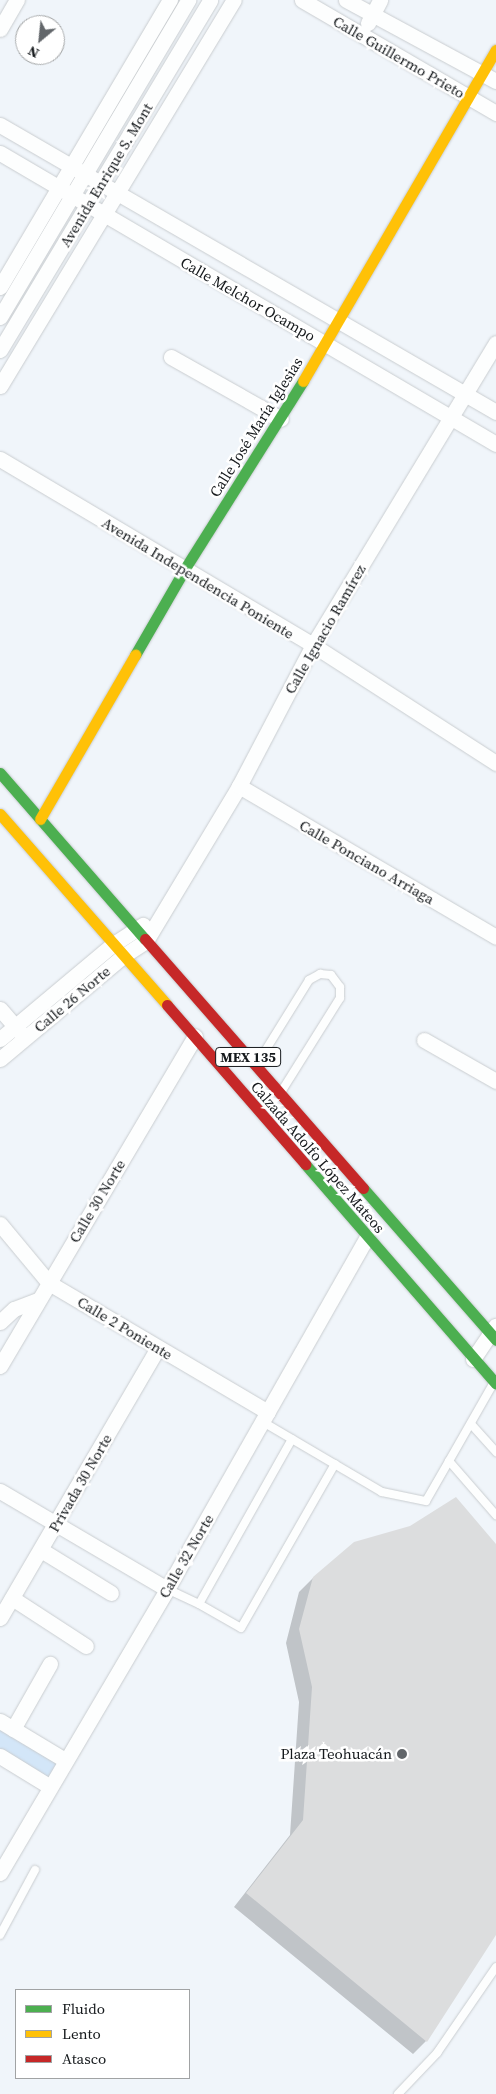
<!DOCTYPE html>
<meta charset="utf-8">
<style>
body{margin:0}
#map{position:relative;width:496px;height:2094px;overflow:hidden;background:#f0f5fa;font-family:"Source Serif 4",serif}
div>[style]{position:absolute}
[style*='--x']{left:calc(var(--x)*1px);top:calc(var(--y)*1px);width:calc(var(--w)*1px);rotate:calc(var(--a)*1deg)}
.green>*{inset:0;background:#d3e6f8}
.shadow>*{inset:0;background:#0003}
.building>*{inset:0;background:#dcddde}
.roads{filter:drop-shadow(0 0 1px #c9cdd0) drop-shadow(0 0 1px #c9cdd0)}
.lane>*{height:8px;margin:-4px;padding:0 4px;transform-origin:4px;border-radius:4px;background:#fdfefe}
.street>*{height:15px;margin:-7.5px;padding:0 7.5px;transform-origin:7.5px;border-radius:7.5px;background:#fdfefe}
.fast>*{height:11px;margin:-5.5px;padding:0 5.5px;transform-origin:5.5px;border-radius:5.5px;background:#4caf50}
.slow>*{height:11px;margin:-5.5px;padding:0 5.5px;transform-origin:5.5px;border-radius:5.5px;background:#ffc107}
.jam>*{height:11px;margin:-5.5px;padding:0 5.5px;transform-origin:5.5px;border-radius:5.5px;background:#c62828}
.dots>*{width:14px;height:14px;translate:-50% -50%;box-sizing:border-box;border:2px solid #fff;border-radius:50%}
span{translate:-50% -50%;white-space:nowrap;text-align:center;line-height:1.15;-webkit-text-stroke:5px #fff;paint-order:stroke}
.shield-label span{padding:1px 4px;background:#fff;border:1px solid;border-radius:4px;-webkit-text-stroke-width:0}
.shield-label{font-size:14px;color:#15191c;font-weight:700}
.street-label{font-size:15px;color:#15191c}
.poi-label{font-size:15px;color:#15191c}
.right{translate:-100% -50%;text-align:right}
.legend{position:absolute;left:15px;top:1989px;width:175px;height:90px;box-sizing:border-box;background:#fff;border:1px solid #a1a3a4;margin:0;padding:6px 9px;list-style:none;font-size:15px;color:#15191c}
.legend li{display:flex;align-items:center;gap:10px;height:25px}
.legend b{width:25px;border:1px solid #a1a3a4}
.north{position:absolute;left:15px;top:15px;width:50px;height:50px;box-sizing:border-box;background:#fff;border:1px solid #a1a3a4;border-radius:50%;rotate:208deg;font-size:14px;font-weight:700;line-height:20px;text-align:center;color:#15191c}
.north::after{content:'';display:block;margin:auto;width:18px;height:22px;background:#62666a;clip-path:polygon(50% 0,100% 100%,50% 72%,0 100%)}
</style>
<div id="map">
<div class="green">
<div style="clip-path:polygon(0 1721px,65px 1760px,49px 1786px,0 1756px)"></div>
</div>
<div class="shadow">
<div style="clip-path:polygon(496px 1546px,496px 1933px,426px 2041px,413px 2054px,234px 1907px,290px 1835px,299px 1702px,286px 1643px,299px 1592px,314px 1577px)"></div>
</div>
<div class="building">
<div style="clip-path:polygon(456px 1497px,496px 1544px,496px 1935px,427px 2042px,246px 1893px,303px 1820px,312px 1687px,299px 1629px,313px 1577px,354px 1542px,410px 1526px)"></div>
</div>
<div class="roads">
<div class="lane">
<div style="--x:257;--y:1064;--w:99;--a:-58.2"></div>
<div style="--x:309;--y:980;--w:13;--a:-29"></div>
<div style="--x:320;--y:974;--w:11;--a:5"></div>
<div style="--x:331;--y:975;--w:15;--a:53"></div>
<div style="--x:340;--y:987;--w:11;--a:90"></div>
<div style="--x:340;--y:998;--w:111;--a:122.1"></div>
<div style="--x:493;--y:1384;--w:89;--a:119.7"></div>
<div style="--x:449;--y:1461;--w:72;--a:49"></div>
<div style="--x:263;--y:1422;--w:138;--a:30.5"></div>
<div style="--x:382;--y:1492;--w:45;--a:11.6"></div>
<div style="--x:426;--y:1501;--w:46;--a:-60.1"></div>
<div style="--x:471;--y:1424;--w:38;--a:48"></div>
<div style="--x:292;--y:1439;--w:189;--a:119.4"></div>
<div style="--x:199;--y:1604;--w:48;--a:29.7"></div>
<div style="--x:241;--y:1628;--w:189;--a:-60.2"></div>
<div style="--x:167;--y:1589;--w:35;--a:25"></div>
<div style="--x:0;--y:1935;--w:74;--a:-61.7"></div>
<div style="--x:398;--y:2094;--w:57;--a:-46.4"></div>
<div style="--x:437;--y:2053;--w:104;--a:-55.5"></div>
</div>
<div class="street">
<div style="--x:302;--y:0;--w:225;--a:30.2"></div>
<div style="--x:346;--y:0;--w:170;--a:28.4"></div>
<div style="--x:368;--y:23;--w:26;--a:-62"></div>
<div style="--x:0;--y:29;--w:34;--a:-60"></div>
<div style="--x:0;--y:125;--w:573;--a:30.05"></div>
<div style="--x:0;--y:153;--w:575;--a:30.4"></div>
<div style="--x:0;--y:287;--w:334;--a:-59.4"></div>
<div style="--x:0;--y:317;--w:369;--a:-59.3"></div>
<div style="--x:0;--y:350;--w:408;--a:-59"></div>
<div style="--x:171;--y:357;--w:126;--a:29.4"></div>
<div style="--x:0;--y:386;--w:451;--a:-58.8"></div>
<div style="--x:0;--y:459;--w:364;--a:30.7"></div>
<div style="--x:313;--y:645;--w:218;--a:32.8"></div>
<div style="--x:239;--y:786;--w:298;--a:30.4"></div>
<div style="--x:0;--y:1009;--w:32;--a:49"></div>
<div style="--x:0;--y:1039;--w:146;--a:-40"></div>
<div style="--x:112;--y:945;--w:37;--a:-33"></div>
<div style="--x:424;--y:1040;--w:83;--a:29.7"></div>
<div style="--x:0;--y:1059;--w:160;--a:-39.9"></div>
<div style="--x:123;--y:956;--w:27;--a:-33"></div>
<div style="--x:146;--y:941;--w:181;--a:-59"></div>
<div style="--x:239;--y:786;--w:159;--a:-62.3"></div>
<div style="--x:313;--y:645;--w:353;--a:-58.8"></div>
<div style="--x:0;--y:1224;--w:77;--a:50.3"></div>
<div style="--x:49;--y:1283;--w:254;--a:30.5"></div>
<div style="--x:0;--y:1322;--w:19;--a:-43"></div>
<div style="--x:14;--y:1309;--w:26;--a:-21"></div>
<div style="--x:473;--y:1359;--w:40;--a:-56"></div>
<div style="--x:0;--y:1366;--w:383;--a:-59.4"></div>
<div style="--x:0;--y:1491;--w:194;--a:30.4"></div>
<div style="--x:41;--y:1550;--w:82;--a:31.6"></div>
<div style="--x:12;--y:1598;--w:88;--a:33"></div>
<div style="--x:0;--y:1618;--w:313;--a:-59.7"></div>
<div style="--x:0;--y:1721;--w:76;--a:31"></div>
<div style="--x:13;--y:1729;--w:75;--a:-60.4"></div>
<div style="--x:0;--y:1756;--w:57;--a:31.5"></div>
<div style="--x:0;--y:1873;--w:329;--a:-59.5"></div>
<div style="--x:167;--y:1589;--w:405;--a:-60.4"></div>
</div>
<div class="fast">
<div style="--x:135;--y:655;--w:98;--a:-60"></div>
<div style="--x:184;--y:570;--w:223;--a:-57.8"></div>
<div style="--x:0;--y:773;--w:220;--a:48.9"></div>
<div style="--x:305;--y:1164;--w:291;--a:49"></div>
<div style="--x:363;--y:1188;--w:202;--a:48.8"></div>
</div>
<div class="slow">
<div style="--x:303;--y:381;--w:383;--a:-59.8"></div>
<div style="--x:0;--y:814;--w:254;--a:48.8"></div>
<div style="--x:40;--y:819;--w:190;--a:-59.9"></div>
</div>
<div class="jam">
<div style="--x:145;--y:939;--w:331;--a:48.8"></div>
<div style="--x:167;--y:1005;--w:211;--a:49"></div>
</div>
</div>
<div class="dots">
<div style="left:402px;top:1754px;background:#62666a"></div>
</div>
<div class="shield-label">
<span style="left:248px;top:1057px">MEX 135</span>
</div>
<div class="street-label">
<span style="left:399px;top:57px;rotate:30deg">Calle Guillermo Prieto</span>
<span style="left:106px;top:175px;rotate:-59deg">Avenida Enrique S. Mont</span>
<span style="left:248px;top:299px;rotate:30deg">Calle Melchor Ocampo</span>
<span style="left:256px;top:427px;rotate:-58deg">Calle José María Iglesias</span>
<span style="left:198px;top:578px;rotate:31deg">Avenida Independencia Poniente</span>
<span style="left:325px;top:629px;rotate:-60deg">Calle Ignacio Ramírez</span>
<span style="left:367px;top:862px;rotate:30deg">Calle Ponciano Arriaga</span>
<span style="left:72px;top:999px;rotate:-40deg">Calle 26 Norte</span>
<span style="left:318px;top:1157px;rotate:49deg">Calzada Adolfo López Mateos</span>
<span style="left:97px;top:1201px;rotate:-59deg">Calle 30 Norte</span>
<span style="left:125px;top:1328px;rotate:31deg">Calle 2 Poniente</span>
<span style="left:80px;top:1483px;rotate:-60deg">Privada 30 Norte</span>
<span style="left:186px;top:1556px;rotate:-60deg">Calle 32 Norte</span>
</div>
<div class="poi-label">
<span class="right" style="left:392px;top:1754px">Plaza Teohuacán</span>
</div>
<ul class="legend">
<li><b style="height:6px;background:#4caf50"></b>Fluido</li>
<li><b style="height:6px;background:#ffc107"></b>Lento</li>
<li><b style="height:6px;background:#c62828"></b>Atasco</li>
</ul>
<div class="north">N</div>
</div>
